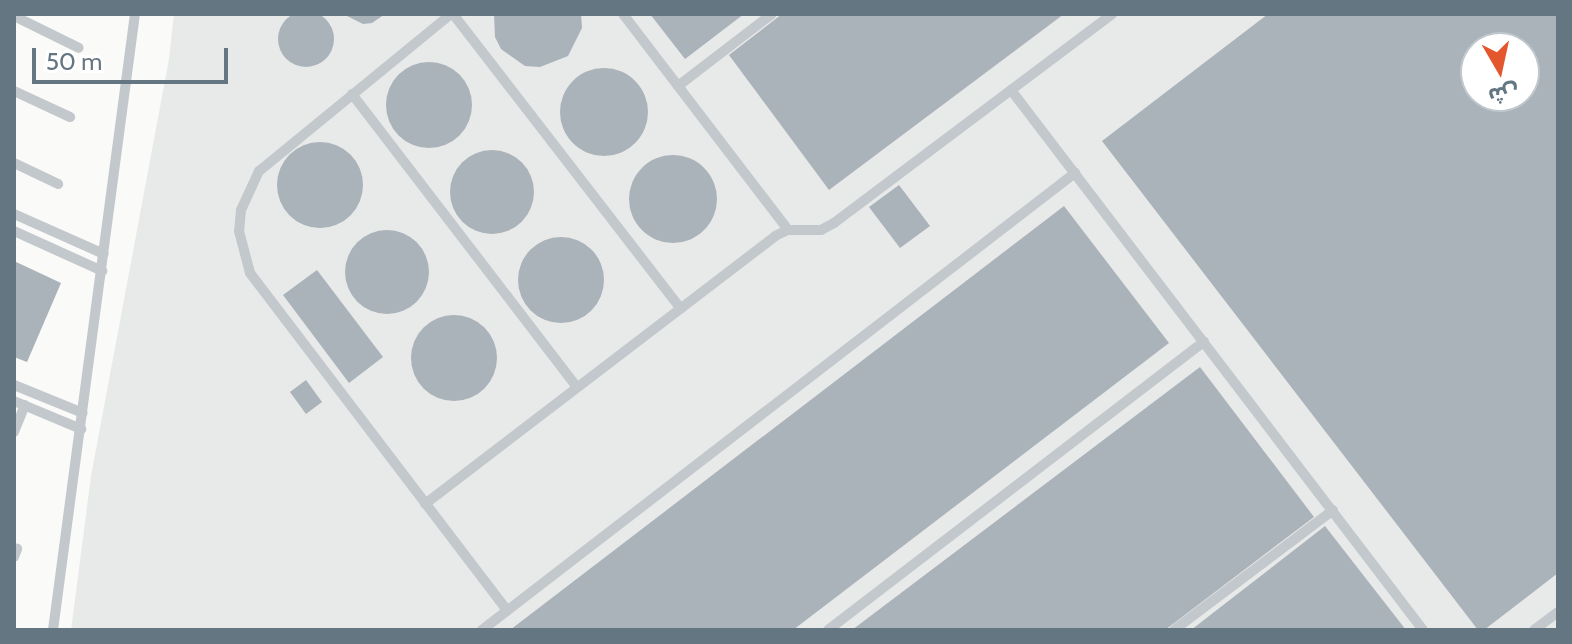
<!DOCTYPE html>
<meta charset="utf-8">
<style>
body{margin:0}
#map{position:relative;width:1572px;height:644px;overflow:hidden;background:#fafaf8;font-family:Cabin,"Noto Sans Arabic",sans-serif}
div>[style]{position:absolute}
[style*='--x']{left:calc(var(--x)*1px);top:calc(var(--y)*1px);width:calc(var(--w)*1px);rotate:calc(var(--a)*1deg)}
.built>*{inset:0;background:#e8e9e9}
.building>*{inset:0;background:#aab3b9}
.round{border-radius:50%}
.lane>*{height:10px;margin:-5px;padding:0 5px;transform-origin:5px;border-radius:5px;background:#c3c8cc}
span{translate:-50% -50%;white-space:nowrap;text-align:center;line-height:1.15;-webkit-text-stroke:8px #fff;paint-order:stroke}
.frame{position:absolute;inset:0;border:16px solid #657683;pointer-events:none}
.north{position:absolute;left:1460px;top:32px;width:80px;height:80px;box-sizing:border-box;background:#fff;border:2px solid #c1c8cd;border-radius:50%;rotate:171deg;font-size:22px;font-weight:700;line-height:32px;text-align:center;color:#657683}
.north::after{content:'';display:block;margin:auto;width:28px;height:36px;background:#e4572e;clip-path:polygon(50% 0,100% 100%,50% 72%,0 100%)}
.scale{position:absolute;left:32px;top:48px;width:196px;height:36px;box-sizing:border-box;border:4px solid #657683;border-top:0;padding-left:10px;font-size:24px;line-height:28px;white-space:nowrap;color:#657683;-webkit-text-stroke:6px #fff;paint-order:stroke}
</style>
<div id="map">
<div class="built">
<div style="clip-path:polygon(evenodd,174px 14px,1558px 14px,1558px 630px,71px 630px,91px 476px,169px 59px,174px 14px,1476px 48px,1524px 48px,1524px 96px,1476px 96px,1476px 48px)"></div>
</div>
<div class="building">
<div class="round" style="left:278px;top:11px;width:56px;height:56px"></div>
<div style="clip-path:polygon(343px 14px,385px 14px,372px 23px,363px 24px)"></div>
<div style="clip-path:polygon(494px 14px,581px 14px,582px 28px,568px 56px,540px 67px,525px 66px,501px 49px,495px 37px)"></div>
<div style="clip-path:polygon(650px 14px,744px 14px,685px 59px)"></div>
<div style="clip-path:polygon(782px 14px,1064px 14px,829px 190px,729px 55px)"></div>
<div style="clip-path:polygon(evenodd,1268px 14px,1558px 14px,1558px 573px,1484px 630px,1478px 630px,1102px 141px,1268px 14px,1476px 48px,1524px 48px,1524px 96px,1476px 96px,1476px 48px)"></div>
<div class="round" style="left:386px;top:62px;width:86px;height:86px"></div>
<div class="round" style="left:560px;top:68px;width:88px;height:88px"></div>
<div class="round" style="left:277px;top:142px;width:86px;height:86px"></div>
<div class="round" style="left:450px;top:150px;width:84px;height:84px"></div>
<div class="round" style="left:629px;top:155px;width:88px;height:88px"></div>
<div style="clip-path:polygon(899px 185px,930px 226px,900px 248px,869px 207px)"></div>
<div style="clip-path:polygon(1064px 206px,1169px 343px,793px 630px,510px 630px)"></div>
<div class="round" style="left:345px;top:230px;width:84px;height:84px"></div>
<div class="round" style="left:518px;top:237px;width:86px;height:86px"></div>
<div style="clip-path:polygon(14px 261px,61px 283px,27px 362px,14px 357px)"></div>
<div style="clip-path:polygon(317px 270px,383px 357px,349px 383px,283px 295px)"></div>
<div class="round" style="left:411px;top:315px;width:86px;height:86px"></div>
<div style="clip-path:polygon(1200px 367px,1314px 517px,1165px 630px,852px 630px)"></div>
<div style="clip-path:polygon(306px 380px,322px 402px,306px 414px,290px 392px)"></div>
<div style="clip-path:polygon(1325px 526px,1406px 630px,1191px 630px)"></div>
</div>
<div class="lane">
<div style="--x:451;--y:14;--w:248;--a:140.7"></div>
<div style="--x:259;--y:171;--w:43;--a:114.8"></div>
<div style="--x:241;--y:210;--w:21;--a:95"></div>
<div style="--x:239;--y:231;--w:43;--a:75.3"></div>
<div style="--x:250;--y:273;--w:424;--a:52.7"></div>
<div style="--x:453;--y:14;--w:369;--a:52.3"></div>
<div style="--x:623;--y:14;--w:272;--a:52.6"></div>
<div style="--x:14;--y:16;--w:72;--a:26.2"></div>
<div style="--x:678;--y:86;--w:118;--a:-37.5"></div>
<div style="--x:1011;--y:90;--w:679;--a:52.66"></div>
<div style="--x:14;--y:91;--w:62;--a:24.9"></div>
<div style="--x:352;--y:94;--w:368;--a:52.5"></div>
<div style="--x:14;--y:163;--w:49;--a:25.5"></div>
<div style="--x:14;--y:214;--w:98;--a:24"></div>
<div style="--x:14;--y:231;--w:97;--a:24.4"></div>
<div style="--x:14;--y:385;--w:74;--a:22.1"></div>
<div style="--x:14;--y:401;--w:73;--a:22.7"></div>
<div style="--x:14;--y:432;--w:29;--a:-68"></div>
<div style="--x:425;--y:504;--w:441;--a:-37.4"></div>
<div style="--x:775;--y:236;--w:14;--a:-25"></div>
<div style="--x:788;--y:230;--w:33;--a:0"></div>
<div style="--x:821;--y:230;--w:15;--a:-28"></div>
<div style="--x:834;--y:223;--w:348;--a:-36.9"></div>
<div style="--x:14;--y:557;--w:9;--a:-69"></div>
<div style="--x:53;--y:630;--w:621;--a:-82.42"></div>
<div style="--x:482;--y:630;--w:749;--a:-37.62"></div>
<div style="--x:828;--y:630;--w:474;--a:-37.5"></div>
<div style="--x:1174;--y:630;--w:199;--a:-37"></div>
<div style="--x:1534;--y:630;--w:30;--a:-37"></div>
</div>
<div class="frame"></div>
<div class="north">ش</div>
<div class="scale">50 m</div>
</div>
